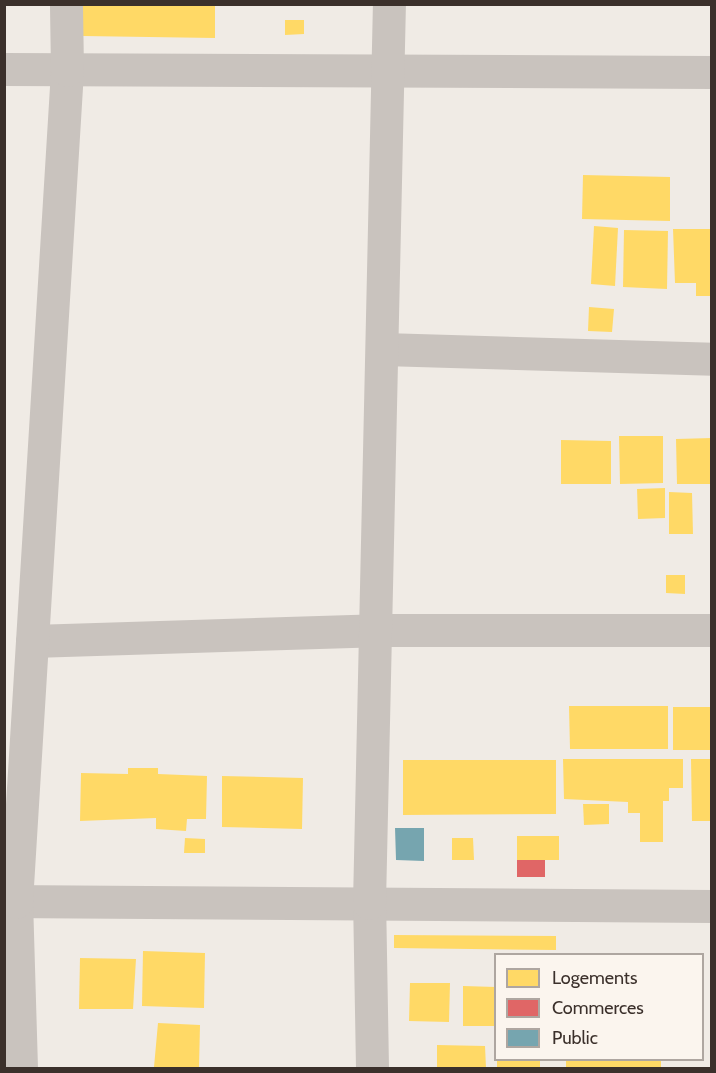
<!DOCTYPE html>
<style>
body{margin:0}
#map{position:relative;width:716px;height:1073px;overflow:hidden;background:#f0ebe5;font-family:Cabin,sans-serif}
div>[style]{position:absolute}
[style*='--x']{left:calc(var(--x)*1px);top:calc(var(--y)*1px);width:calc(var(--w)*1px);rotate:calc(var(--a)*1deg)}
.homes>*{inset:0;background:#ffd966}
.shops>*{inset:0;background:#e06666}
.public>*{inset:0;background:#76a5af}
.minor>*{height:33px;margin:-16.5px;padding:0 16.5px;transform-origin:16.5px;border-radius:16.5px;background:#c9c3be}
span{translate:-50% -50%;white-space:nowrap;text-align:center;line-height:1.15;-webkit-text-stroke:6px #fbf5ee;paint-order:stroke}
.frame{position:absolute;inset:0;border:6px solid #3b302b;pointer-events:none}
.legend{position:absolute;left:494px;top:953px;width:210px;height:108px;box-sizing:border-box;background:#fbf5ee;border:2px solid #aea6a0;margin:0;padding:8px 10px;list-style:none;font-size:18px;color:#3b302b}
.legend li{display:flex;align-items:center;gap:12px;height:30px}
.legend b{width:30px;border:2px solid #aea6a0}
</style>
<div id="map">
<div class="homes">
<div style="clip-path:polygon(83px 4px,215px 4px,215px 38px,83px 36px)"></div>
<div style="clip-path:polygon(285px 20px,304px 20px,304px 34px,285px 35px)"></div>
<div style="clip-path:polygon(583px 175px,670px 177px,670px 221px,582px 219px)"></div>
<div style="clip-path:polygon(594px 226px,618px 228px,615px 286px,591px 284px)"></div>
<div style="clip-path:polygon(673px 229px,712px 229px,712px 296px,696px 296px,696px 283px,675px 283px)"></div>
<div style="clip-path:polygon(624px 230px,668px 231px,667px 289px,623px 287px)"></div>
<div style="clip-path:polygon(589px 307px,614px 309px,612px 332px,588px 331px)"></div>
<div style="clip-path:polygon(619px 436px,663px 436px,663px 483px,620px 484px)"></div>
<div style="clip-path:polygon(712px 438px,712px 484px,677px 484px,676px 439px)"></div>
<div style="clip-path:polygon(561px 440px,611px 441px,611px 484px,561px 484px)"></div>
<div style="clip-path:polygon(665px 488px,665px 518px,638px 519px,637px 489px)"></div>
<div style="clip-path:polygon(669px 492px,692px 493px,693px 534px,669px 534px)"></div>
<div style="clip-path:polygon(666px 575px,685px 575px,685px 594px,666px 593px)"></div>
<div style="clip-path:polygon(569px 706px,668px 706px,668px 749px,570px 749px)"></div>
<div style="clip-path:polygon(673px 707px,712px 707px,712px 750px,673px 750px)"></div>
<div style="clip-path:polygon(563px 759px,683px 759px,683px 788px,669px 788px,669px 801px,663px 801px,663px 842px,640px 842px,640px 813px,628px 813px,628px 802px,564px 799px)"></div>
<div style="clip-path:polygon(691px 759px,712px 759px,712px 821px,692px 821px)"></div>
<div style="clip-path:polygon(403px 760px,556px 760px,556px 814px,403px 815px)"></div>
<div style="clip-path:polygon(128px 768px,158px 768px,158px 774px,207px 776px,206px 819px,187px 819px,186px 831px,156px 829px,156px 818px,80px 821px,81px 773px,128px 774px)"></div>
<div style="clip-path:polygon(222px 776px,303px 778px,302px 829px,222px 827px)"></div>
<div style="clip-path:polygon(583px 804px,609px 804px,609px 824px,584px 825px)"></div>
<div style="clip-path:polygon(517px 836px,559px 836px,559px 860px,517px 860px)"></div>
<div style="clip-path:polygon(185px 838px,205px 839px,205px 853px,184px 853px)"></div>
<div style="clip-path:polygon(452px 838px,473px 838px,474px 860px,452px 860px)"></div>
<div style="clip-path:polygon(394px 935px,556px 936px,556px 950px,394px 948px)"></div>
<div style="clip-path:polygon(143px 951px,205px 953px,204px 1008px,142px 1006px)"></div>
<div style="clip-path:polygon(80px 958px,136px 959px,133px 1009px,79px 1009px)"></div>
<div style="clip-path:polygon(410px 983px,450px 983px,449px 1022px,409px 1021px)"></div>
<div style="clip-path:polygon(463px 986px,496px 987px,496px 1026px,463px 1026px)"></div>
<div style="clip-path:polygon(158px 1023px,200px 1025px,199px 1068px,154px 1067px)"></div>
<div style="clip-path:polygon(437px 1045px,485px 1046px,486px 1068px,437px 1068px)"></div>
<div style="clip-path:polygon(497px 1060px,540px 1060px,540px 1068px,497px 1068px)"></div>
<div style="clip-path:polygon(566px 1060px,661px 1060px,661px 1068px,566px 1068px)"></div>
</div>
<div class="shops">
<div style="clip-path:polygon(517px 860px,545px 860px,545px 877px,517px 877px)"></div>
</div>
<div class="public">
<div style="clip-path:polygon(395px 828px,424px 828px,424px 861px,396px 860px)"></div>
</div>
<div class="minor">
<div style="--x:4;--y:69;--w:708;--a:0.24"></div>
<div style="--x:383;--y:349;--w:329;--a:1.7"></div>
<div style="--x:32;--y:641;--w:344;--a:-1.8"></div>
<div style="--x:376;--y:630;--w:336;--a:0"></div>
<div style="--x:4;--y:901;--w:708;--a:0.4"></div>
<div style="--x:21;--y:1068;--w:166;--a:-91.7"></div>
<div style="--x:16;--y:902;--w:834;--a:-86.49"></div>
<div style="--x:67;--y:70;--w:66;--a:-90.9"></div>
<div style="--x:372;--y:1068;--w:165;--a:-91"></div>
<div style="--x:369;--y:903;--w:899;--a:-88.73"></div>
</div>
<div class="frame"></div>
<ul class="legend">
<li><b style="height:16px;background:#ffd966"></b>Logements</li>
<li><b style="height:16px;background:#e06666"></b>Commerces</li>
<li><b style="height:16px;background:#76a5af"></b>Public</li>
</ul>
</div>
